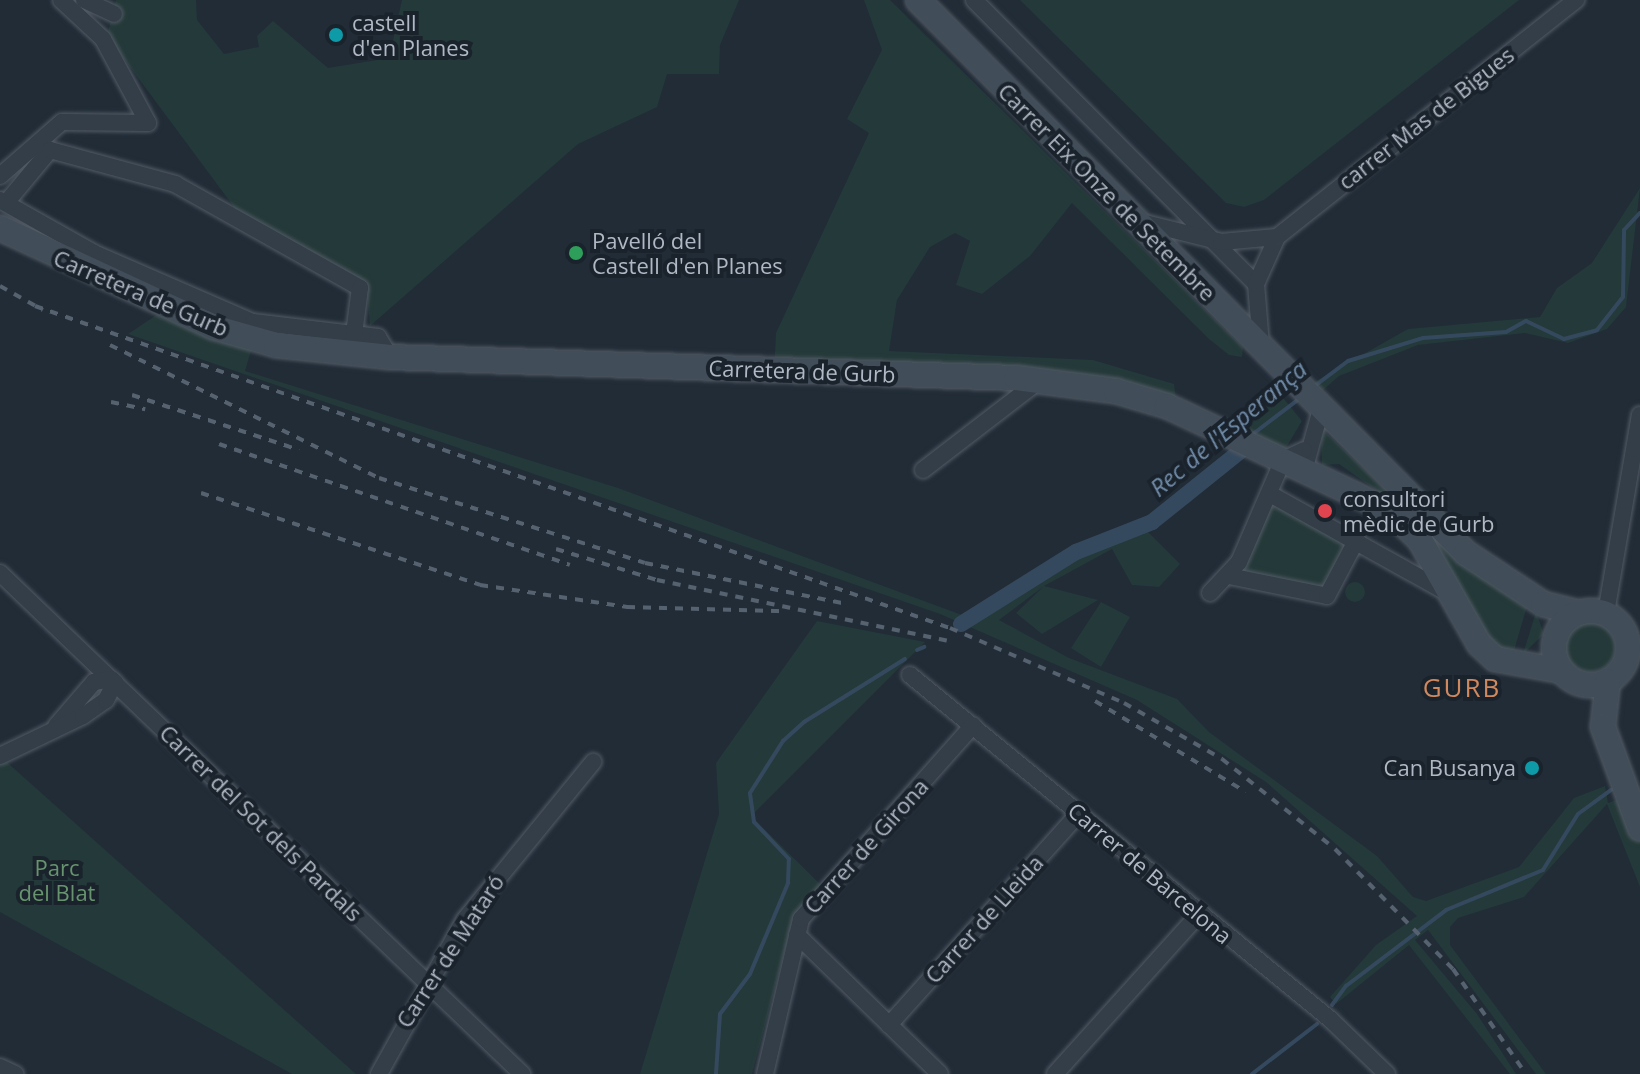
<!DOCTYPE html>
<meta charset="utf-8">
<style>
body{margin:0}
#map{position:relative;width:1640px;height:1074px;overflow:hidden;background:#212c37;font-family:"Open Sans",sans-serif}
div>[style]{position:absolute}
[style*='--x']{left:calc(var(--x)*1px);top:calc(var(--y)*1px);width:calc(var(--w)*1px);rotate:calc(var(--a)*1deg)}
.green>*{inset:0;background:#243939}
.round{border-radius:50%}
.stream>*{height:4px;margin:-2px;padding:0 2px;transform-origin:2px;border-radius:2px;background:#35495e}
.canal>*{height:16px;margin:-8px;padding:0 8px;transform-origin:8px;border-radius:8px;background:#35495e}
.roads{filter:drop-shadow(0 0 2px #525b65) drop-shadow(0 0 2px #525b65)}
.street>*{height:16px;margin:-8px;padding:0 8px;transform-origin:8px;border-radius:8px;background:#343e48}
.secondary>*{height:24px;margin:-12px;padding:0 12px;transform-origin:12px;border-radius:12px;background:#424d5a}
.secondary>.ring{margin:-12px;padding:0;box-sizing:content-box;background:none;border:24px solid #424d5a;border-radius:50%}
.rail>*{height:4px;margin-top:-2px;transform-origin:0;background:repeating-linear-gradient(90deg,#56626f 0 8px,transparent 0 16px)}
.dots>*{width:22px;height:22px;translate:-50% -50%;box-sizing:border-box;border:4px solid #1a232c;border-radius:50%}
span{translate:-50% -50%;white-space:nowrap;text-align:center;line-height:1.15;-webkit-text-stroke:8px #1a232c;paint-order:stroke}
.poi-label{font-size:22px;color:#afb8c4}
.left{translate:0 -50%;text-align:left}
.right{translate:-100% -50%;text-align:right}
.street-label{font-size:22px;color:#afb8c4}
.park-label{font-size:22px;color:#67946e}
.water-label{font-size:24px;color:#708ba8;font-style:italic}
.quarter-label{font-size:26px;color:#d0885e;letter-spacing:2px}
</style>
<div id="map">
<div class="green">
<div style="clip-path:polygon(116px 0,196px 0,197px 20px,224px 54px,259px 47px,257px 36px,273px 21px,328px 68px,389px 58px,402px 0,739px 0,720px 45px,719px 74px,667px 74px,657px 107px,578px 144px,370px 326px,366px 283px,237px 211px,107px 36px)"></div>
<div style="clip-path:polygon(864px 0,890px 0,1243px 347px,1242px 357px,1229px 355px,1209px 339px,1072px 203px,1030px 256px,982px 294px,956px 285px,970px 241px,955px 233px,930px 247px,897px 300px,889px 351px,1093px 360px,1174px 384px,1176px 398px,1232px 425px,1243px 421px,1256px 397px,1275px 388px,1302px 421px,1275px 466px,1114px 395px,774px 373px,776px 333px,869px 133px,847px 119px,882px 50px)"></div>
<div style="clip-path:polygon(1020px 0,1519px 0,1264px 200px,1244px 207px,1226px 203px)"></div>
<div style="clip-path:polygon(1640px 188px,1626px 307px,1607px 329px,1568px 343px,1525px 333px,1418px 345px,1339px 376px,1322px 391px,1314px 382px,1408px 329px,1540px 317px,1557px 288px,1592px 263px)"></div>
<div style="clip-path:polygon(158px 314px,252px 347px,245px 371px,618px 488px,970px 618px,1073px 550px,1150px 519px,1235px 454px,1240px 459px,1189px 503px,1146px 530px,1180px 564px,1159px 587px,1132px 585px,1112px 549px,1044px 586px,1098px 600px,1042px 634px,1016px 613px,1043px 587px,999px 620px,1069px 658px,1177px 699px,1209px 732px,1377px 856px,1413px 897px,1426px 901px,1519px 867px,1574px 798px,1605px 786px,1608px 803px,1640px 792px,1640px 887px,1607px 804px,1524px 897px,1458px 918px,1450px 927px,1450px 945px,1546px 1074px,1536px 1074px,1428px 930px,1415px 940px,1477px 1014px,1516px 1074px,1510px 1074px,1409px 945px,1336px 1004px,1330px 997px,1376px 945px,1417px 916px,1266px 782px,1137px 700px,940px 614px,128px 334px)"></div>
<div style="clip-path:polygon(1321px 428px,1464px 564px,1527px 606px,1513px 654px,1493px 643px,1404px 510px,1339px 464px,1322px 465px)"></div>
<div style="clip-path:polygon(1270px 494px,1357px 539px,1327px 596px,1229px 576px)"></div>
<div class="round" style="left:1345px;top:582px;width:20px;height:20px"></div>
<div style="clip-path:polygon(1101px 602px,1130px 617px,1101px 667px,1071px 648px)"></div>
<div style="clip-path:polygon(1536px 612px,1544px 634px,1523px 654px)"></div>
<div style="clip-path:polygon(817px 621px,925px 642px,751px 816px,822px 886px,791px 927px,752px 1074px,640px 1074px,719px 814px,716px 763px)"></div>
<div class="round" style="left:1565px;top:622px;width:50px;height:50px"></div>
<div style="clip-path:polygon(0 756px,356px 1074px,292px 1074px,0 912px)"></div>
</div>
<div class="stream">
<div style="--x:1312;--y:388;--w:45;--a:-36.9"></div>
<div style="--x:1348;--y:361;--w:78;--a:-17"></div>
<div style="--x:1423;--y:338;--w:83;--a:-4.1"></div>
<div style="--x:1506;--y:332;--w:23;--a:-29"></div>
<div style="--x:1526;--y:321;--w:42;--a:25.3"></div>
<div style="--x:1564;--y:339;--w:34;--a:-15"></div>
<div style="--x:1597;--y:330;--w:42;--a:-51.8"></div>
<div style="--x:1623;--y:297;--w:67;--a:-89.1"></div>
<div style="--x:1624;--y:230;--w:23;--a:-47"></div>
<div style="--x:1249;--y:437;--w:63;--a:-37.2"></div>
<div style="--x:917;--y:650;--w:8;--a:-23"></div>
<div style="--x:1332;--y:1005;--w:24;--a:-54"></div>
<div style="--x:1346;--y:986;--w:126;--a:-37.2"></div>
<div style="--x:1446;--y:910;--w:105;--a:-22.4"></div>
<div style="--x:1543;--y:870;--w:66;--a:-58"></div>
<div style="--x:1578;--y:814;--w:41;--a:-36"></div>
<div style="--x:716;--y:1074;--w:60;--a:-86.2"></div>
<div style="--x:720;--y:1014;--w:50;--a:-53.1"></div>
<div style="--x:750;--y:974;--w:99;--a:-67.3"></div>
<div style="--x:788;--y:883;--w:24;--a:-88"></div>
<div style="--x:789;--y:859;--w:51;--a:-133.4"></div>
<div style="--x:754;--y:822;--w:29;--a:-98"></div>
<div style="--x:750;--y:793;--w:62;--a:-57.6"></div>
<div style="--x:783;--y:741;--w:28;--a:-42"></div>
<div style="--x:804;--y:722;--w:119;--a:-32"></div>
<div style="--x:1252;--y:1074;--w:82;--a:-37.6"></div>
</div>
<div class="canal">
<div style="--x:961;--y:624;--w:136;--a:-32.1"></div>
<div style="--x:1076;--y:552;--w:82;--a:-21.5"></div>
<div style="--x:1152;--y:522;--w:115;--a:-38.7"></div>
</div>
<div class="roads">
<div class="street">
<div style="--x:84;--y:0;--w:33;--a:25"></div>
<div style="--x:974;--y:0;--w:400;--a:45.2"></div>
<div style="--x:0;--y:176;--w:82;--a:-41.1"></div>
<div style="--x:62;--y:122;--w:86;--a:0.7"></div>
<div style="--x:148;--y:123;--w:95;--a:-118.2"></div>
<div style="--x:103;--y:39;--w:57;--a:-137.1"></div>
<div style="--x:0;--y:200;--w:108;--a:29.4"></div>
<div style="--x:94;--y:253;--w:173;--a:23.5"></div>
<div style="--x:253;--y:322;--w:126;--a:6.8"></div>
<div style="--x:378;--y:337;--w:23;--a:59"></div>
<div style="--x:6;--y:203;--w:69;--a:-50.3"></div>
<div style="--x:50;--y:150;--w:130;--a:15.2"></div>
<div style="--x:175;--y:184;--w:212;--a:29.3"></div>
<div style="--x:360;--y:288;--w:46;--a:97.4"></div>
<div style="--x:1137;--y:221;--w:87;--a:14"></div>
<div style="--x:1221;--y:242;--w:56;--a:-5.1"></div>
<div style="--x:1261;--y:345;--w:61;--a:-94.7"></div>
<div style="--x:1256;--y:284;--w:51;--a:-65.9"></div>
<div style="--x:1277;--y:237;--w:382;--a:-38.4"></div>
<div style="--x:1307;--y:460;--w:53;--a:-74.6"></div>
<div style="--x:923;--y:470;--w:148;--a:-37.6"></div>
<div style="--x:1270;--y:494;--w:206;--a:29.1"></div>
<div style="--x:0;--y:573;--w:724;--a:43.82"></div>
<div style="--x:1229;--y:576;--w:100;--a:11.5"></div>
<div style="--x:1327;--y:596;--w:64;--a:-62.2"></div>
<div style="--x:1210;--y:593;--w:42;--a:-46.9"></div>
<div style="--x:1239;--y:562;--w:111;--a:-66.7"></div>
<div style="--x:1283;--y:460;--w:23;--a:-25"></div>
<div style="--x:1606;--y:613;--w:201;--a:-80.3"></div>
<div style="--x:910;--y:675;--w:544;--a:39.33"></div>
<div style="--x:1331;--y:1020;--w:78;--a:44"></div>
<div style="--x:56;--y:726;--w:58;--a:-49.2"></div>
<div style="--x:94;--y:682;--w:18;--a:-9"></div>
<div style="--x:0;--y:756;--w:92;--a:-25.7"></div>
<div style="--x:83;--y:716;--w:28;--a:-35"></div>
<div style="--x:106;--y:700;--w:20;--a:-63"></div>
<div style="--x:797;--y:935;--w:199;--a:44.2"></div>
<div style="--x:889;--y:1025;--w:285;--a:-48.1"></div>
<div style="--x:0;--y:1067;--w:17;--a:25"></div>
<div style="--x:379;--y:1074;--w:177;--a:-61"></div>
<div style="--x:465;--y:919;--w:203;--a:-50.8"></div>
<div style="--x:765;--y:1074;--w:159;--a:-76.9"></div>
<div style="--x:801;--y:919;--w:259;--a:-48.4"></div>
<div style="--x:1055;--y:1074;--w:215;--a:-48"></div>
</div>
<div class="secondary">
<div style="--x:918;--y:0;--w:779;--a:45.26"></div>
<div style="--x:1466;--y:553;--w:92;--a:33.5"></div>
<div style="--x:1543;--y:604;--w:36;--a:14"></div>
<div style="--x:0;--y:228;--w:235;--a:24.9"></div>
<div style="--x:213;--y:327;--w:66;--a:15.9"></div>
<div style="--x:276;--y:345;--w:115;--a:6"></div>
<div style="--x:390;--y:357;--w:626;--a:1.92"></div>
<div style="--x:1016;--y:378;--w:101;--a:7.4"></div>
<div style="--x:1116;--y:391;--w:53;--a:16.4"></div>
<div style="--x:1167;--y:406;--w:246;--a:25.2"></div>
<div style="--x:1390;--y:511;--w:42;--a:44"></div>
<div style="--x:1420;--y:540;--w:120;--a:60.4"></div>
<div style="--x:1479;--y:644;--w:22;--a:43"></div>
<div style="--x:1495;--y:659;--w:68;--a:10.2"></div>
<div class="ring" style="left:1554px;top:611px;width:50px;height:50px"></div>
<div style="--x:1608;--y:681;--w:46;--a:96.2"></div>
<div style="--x:1603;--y:727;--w:108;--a:69.9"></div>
</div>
</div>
<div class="rail">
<div style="--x:0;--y:286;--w:49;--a:29.2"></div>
<div style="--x:35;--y:306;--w:970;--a:19.39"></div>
<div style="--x:950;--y:628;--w:189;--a:23.3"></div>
<div style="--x:1124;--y:703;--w:113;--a:29.7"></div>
<div style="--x:1222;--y:759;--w:144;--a:38.5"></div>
<div style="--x:1335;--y:849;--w:168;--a:45.5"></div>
<div style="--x:1453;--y:969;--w:128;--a:55.2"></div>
<div style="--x:110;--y:345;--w:300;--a:26.3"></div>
<div style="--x:379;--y:478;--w:279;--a:17.7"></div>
<div style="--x:645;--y:563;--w:201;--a:11.5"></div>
<div style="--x:132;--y:395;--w:176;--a:18.2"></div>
<div style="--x:111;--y:402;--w:35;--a:12"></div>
<div style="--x:219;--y:444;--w:371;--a:19"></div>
<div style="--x:201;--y:493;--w:294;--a:18.2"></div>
<div style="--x:480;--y:585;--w:149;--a:8.5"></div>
<div style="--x:627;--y:607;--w:158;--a:1.5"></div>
<div style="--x:556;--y:549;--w:106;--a:17.1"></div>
<div style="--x:657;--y:580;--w:303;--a:11.8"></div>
<div style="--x:1095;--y:701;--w:176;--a:31.1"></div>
</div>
<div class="dots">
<div style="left:336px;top:35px;background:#0f9aa8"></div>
<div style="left:576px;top:253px;background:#2e9e5b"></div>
<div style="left:1325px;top:511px;background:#e0444e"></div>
<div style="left:1532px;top:768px;background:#0f9aa8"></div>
</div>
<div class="poi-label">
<span class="left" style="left:352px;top:35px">castell<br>d'en Planes</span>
<span class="left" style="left:592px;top:253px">Pavelló del<br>Castell d'en Planes</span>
<span class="left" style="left:1343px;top:511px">consultori<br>mèdic de Gurb</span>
<span class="right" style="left:1516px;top:768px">Can Busanya</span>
</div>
<div class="street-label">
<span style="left:1426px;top:118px;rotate:-38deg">carrer Mas de Bigues</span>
<span style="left:1107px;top:192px;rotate:45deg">Carrer Eix Onze de Setembre</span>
<span style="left:141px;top:293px;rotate:23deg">Carretera de Gurb</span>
<span style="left:802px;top:371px;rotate:2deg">Carretera de Gurb</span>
<span style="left:261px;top:823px;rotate:44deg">Carrer del Sot dels Pardals</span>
<span style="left:866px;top:846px;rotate:-48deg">Carrer de Girona</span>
<span style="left:1150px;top:873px;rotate:40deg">Carrer de Barcelona</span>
<span style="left:984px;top:919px;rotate:-48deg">Carrer de Lleida</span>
<span style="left:450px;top:951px;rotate:-57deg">Carrer de Mataró</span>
</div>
<div class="park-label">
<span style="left:57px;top:880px">Parc<br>del Blat</span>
</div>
<div class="water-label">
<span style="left:1228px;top:428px;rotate:-40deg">Rec de l'Esperança</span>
</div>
<div class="quarter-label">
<span style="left:1462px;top:688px">GURB</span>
</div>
</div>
